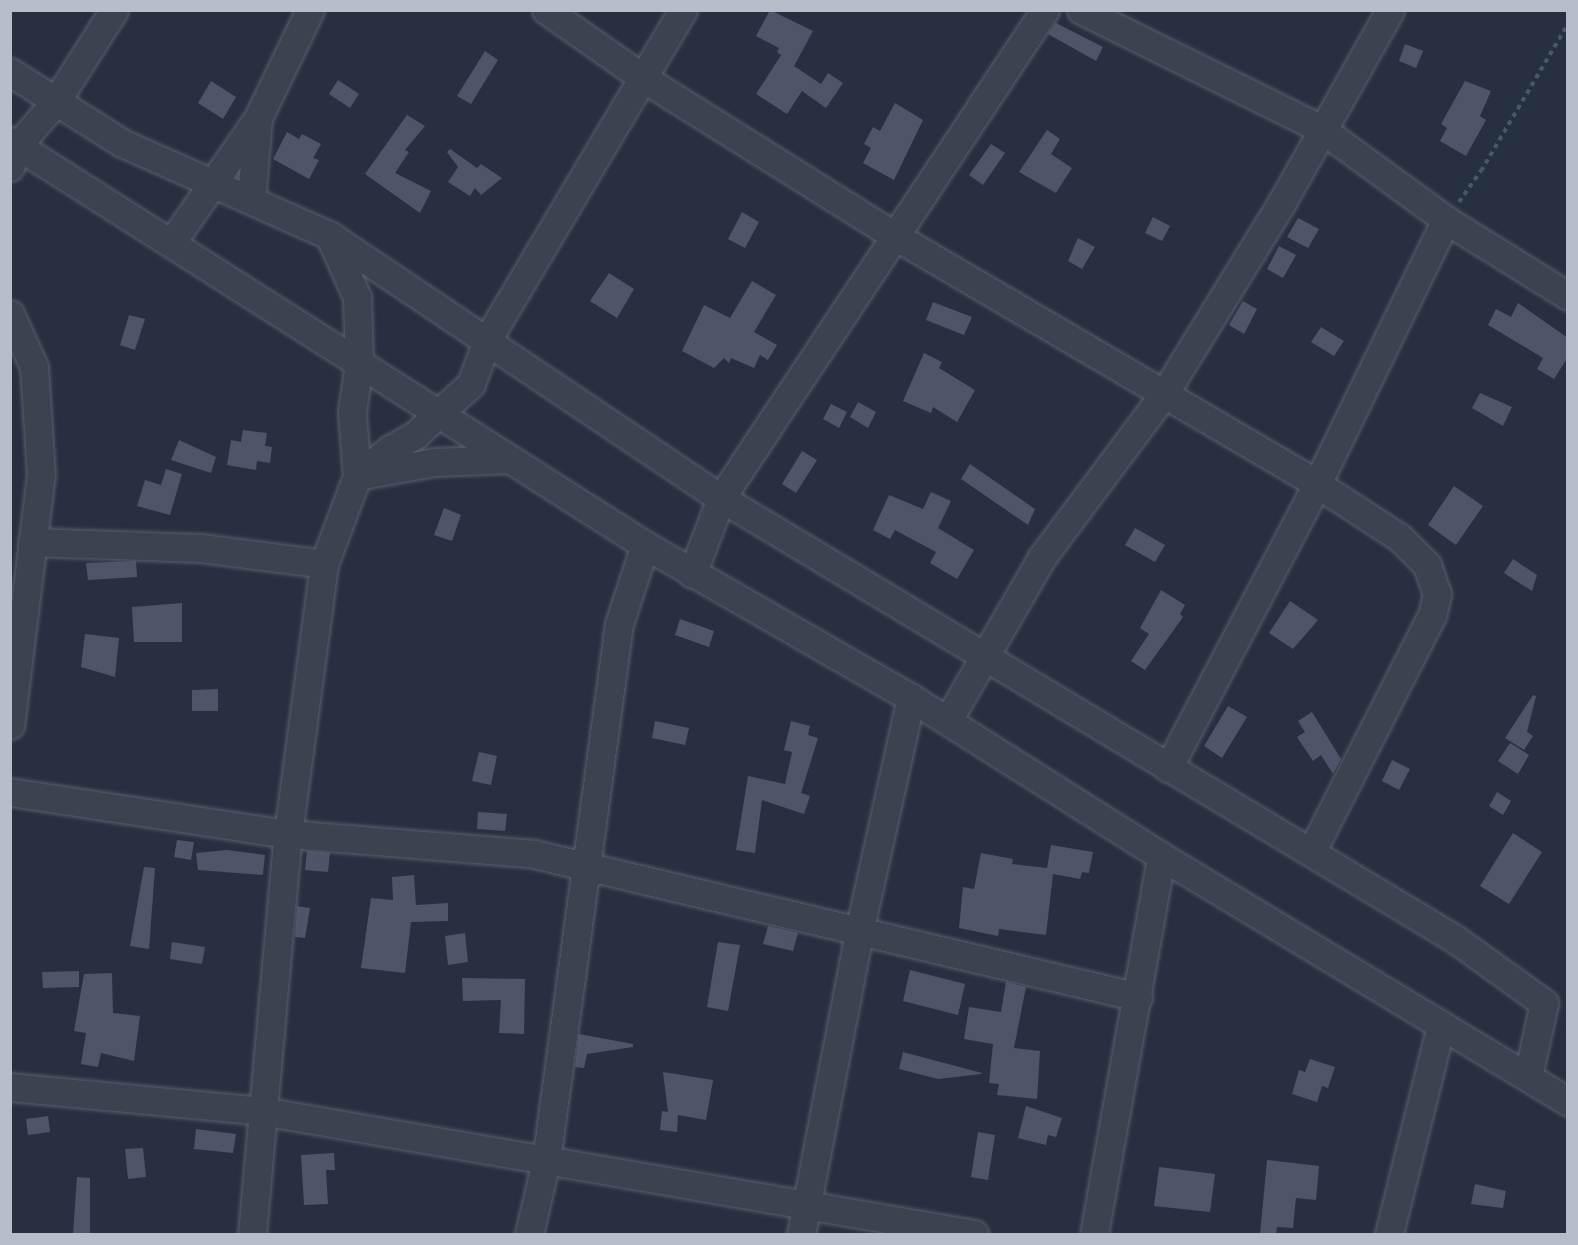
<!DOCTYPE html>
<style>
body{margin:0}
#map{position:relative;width:1578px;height:1245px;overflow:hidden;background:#263040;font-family:Mulish,sans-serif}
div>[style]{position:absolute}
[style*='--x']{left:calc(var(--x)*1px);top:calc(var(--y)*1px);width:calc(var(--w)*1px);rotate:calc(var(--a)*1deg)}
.building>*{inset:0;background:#4d5669}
.path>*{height:4px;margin-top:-2px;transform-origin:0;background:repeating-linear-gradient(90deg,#475a5e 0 4.5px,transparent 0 9px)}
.roads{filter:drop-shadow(0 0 2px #58606d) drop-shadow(0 0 2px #58606d)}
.minor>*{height:27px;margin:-13.5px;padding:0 13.5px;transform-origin:13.5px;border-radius:13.5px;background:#3b4250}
span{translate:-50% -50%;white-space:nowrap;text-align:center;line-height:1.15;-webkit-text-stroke:6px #1f2735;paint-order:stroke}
.frame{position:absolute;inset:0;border:12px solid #b7bdca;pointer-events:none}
</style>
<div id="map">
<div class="building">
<div style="clip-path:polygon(770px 10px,813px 31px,794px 66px,821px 84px,828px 73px,843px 83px,826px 108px,802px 91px,787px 114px,756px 94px,781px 55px,777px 52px,779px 48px,756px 36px)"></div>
<div style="clip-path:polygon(1056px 23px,1103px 47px,1096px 61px,1048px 34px)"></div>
<div style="clip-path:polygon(1405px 44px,1423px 51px,1416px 68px,1399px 61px)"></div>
<div style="clip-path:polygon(485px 51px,498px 60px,471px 104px,457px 96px)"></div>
<div style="clip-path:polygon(338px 80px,359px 94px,350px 108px,329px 94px)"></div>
<div style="clip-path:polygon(211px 81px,236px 97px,223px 119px,198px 103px)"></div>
<div style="clip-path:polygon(1465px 81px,1491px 91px,1480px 116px,1486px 120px,1466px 156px,1440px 141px,1447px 128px,1441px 124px)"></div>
<div style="clip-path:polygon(895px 103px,923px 120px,894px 180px,863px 163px,871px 148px,864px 144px,873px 127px,880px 131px)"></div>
<div style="clip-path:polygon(407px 115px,425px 126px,405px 150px,409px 152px,395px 173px,431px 191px,420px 213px,365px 174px)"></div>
<div style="clip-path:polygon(1047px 130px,1060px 139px,1051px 154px,1072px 168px,1056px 193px,1019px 172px)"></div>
<div style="clip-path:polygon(287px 132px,299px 139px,302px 134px,321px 144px,313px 158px,319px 160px,309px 179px,273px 159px)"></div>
<div style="clip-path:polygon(991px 144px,1005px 153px,983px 185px,969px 175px)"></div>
<div style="clip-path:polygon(450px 149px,477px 168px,481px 164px,502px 178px,481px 195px,475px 188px,470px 196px,448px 182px,458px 167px,447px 152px)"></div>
<div style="clip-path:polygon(742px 212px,759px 222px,745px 248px,728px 239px)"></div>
<div style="clip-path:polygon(1153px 217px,1170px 226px,1162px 241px,1145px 233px)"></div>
<div style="clip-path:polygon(1298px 218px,1319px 229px,1308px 248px,1287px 237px)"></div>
<div style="clip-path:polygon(1078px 238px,1095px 247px,1082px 269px,1068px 261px)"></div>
<div style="clip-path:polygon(1279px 246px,1296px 255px,1283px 278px,1267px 269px)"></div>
<div style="clip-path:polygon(609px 273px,634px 289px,617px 318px,590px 301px)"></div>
<div style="clip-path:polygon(752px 281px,776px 295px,754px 332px,777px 345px,768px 360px,760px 355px,754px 368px,731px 358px,729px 363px,724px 358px,714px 368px,682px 351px,704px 305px,730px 318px)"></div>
<div style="clip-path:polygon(1243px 301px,1257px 309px,1244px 334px,1229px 325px)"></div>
<div style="clip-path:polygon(933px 302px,972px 317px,964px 335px,926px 320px)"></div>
<div style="clip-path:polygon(1518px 303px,1568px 338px,1568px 357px,1554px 379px,1537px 369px,1543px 358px,1488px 325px,1496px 309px,1511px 317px)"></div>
<div style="clip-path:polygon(129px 315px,145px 319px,135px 350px,120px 345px)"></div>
<div style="clip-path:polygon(1321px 327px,1344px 341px,1334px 356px,1311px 342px)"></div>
<div style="clip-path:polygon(924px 353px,942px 362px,939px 368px,975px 390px,957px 422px,933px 407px,931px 413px,903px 401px)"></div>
<div style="clip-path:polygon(1480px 393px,1512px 407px,1503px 426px,1472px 408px)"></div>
<div style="clip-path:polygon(858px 402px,876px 412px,868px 428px,850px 417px)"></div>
<div style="clip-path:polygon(831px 404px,847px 412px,839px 428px,823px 419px)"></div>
<div style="clip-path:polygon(243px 430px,267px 433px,265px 446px,272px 447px,270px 463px,257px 461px,256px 470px,227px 465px,231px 440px,241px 442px)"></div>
<div style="clip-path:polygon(179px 440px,216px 457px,211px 473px,171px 460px)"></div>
<div style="clip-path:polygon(802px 451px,817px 460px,796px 493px,782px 484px)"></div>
<div style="clip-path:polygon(970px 464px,1035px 509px,1028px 525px,961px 479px)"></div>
<div style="clip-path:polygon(166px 469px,182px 474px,170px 515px,137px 506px,145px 480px,161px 485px)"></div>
<div style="clip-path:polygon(1454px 486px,1483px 506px,1456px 545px,1428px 525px)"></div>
<div style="clip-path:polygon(931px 492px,951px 501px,938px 528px,974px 550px,957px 579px,930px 563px,936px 552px,895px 530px,890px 539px,873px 530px,889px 495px,923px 509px)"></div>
<div style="clip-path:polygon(444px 508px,461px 515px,452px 541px,434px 535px)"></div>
<div style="clip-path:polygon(1135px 528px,1165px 545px,1155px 562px,1125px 545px)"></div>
<div style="clip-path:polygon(1513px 559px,1537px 575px,1532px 591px,1504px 573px)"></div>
<div style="clip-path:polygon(136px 561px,137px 577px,88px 580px,86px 563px)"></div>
<div style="clip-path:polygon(1161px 590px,1185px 605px,1180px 614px,1183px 617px,1145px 670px,1131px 661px,1149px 634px,1140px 628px)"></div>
<div style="clip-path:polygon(1290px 601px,1318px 620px,1293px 649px,1269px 633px)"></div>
<div style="clip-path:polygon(182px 603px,182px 642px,134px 642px,132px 607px)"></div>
<div style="clip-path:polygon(680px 619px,714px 631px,709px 647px,675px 635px)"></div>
<div style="clip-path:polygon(85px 634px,119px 638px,115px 677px,81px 667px)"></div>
<div style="clip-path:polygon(218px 689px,218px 711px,192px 711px,192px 690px)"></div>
<div style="clip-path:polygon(1533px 695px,1536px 696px,1527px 732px,1533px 736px,1524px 750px,1505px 738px)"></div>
<div style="clip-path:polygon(1228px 706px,1247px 717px,1222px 758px,1204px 746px)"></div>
<div style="clip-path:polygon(1312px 712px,1341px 759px,1333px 774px,1321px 755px,1313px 761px,1297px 737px,1305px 732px,1298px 721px)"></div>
<div style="clip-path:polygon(655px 721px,689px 728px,685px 745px,652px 738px)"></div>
<div style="clip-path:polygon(791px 721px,810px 726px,808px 735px,818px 738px,801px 793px,810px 796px,804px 814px,762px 800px,755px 853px,736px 850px,748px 776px,785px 784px,792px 752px,784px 750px)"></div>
<div style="clip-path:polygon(1510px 743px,1529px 755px,1518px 774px,1498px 761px)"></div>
<div style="clip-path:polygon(479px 752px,497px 756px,491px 785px,472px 781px)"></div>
<div style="clip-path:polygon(1392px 760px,1410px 769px,1399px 790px,1382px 781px)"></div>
<div style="clip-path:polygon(1497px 792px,1511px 801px,1503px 815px,1489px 806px)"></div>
<div style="clip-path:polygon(478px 812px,507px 814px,505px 831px,477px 829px)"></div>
<div style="clip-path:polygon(1513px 833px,1542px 852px,1509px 904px,1480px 886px)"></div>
<div style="clip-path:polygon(177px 840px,194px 842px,191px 860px,174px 857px)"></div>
<div style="clip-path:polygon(1051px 845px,1093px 852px,1089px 873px,1082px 872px,1080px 879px,1053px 874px,1046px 935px,999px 929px,998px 936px,959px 928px,963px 887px,974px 889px,981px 853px,1013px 859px,1012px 864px,1047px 868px)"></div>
<div style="clip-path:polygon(227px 850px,265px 855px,263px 875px,198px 870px,196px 853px)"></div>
<div style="clip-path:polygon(307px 851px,330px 853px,328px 872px,305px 870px)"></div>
<div style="clip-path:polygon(144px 867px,155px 868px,149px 949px,130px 946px)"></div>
<div style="clip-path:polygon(414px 875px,416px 905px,448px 903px,448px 921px,411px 922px,405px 973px,361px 968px,371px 898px,393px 900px,392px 877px)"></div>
<div style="clip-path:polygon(297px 906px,310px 908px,305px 938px,295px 937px)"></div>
<div style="clip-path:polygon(768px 926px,798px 933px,793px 951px,763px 944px)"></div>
<div style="clip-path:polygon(465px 933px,468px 962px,448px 965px,445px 936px)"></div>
<div style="clip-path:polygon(172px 942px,205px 947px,202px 964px,170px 959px)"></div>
<div style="clip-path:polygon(718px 942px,740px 945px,728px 1011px,707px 1007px)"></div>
<div style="clip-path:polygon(910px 970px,965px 984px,958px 1015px,903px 1001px)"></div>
<div style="clip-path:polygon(79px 971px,79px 987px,43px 988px,42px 972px)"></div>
<div style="clip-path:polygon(112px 973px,113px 1013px,140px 1016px,134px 1061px,101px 1053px,98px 1067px,81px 1064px,86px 1033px,74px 1031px,84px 974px)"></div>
<div style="clip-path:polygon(462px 978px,525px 979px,524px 1034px,499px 1033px,501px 1000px,463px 1001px)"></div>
<div style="clip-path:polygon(1006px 982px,1026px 987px,1014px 1048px,1040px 1051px,1037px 1099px,997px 1095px,999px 1084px,989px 1083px,993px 1044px,964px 1039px,969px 1007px,1001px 1012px)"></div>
<div style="clip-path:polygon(579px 1034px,633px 1044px,633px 1047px,587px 1054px,584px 1068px,575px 1067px)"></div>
<div style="clip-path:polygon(903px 1052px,982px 1073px,981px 1074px,938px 1079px,899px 1069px)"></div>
<div style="clip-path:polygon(1310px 1059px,1335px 1067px,1328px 1088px,1322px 1086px,1317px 1102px,1292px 1094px,1299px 1070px,1305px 1072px)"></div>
<div style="clip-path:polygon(663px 1072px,713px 1080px,706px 1120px,678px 1115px,677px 1132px,660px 1130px,662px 1111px,668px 1112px)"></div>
<div style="clip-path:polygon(1026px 1106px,1062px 1118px,1056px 1137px,1048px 1135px,1046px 1145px,1018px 1138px)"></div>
<div style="clip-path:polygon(48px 1116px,50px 1132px,28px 1135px,26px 1119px)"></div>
<div style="clip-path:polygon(196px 1129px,236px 1134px,233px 1153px,194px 1149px)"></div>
<div style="clip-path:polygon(978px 1132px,995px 1135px,988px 1180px,971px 1177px)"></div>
<div style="clip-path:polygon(143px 1148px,146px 1177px,128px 1179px,125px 1149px)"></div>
<div style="clip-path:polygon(334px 1153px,335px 1170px,326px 1170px,328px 1204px,304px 1205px,301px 1155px)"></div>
<div style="clip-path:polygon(1267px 1160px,1319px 1166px,1316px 1200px,1296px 1198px,1293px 1228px,1277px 1227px,1276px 1234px,1260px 1234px)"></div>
<div style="clip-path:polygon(1159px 1167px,1215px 1174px,1210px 1212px,1154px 1206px)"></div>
<div style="clip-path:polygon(77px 1177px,90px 1178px,90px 1234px,73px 1234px)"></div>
<div style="clip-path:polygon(1475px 1184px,1506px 1191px,1503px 1208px,1471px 1204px)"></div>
</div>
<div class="path">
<div style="--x:1459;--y:202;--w:38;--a:-55"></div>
<div style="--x:1481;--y:171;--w:171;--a:-59.4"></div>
</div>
<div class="roads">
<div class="minor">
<div style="--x:546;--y:10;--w:118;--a:35"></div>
<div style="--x:643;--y:78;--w:297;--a:32.1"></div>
<div style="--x:895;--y:236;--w:489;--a:30.4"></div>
<div style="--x:1317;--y:484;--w:99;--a:33"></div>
<div style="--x:1400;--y:538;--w:38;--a:45"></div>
<div style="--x:1427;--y:565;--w:31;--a:71"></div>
<div style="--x:1437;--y:594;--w:22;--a:103"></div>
<div style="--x:1432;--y:615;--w:265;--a:117"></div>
<div style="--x:1081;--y:10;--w:267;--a:26.3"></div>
<div style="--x:1320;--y:128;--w:156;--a:36.1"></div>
<div style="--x:1446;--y:220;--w:144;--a:31.9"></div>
<div style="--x:10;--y:72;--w:133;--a:32.4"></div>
<div style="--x:122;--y:143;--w:227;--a:24"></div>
<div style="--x:329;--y:235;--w:472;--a:33.9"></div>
<div style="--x:721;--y:498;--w:856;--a:31"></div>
<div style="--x:1455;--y:939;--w:110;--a:35.7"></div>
<div style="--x:1544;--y:1003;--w:75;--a:102.4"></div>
<div style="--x:10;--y:141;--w:753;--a:32.47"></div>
<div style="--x:645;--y:545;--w:307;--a:29.9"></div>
<div style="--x:911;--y:698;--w:296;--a:32.3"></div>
<div style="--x:1161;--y:856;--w:476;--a:31.1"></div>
<div style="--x:10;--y:167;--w:23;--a:-70"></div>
<div style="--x:18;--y:145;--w:58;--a:-49.2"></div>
<div style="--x:56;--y:101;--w:108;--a:-57.5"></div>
<div style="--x:251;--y:199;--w:81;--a:-85.1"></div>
<div style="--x:258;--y:118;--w:120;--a:-64.3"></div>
<div style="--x:172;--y:242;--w:146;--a:-55.3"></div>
<div style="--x:10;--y:314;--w:58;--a:65.6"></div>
<div style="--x:34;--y:367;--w:107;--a:86.3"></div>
<div style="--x:41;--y:474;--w:253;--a:97"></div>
<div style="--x:362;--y:475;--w:74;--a:-10.1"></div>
<div style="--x:435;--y:462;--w:75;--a:-2.3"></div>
<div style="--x:357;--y:476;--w:43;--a:-39.3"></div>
<div style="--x:390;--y:449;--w:29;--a:-29"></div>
<div style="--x:415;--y:435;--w:76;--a:-42.3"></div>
<div style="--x:471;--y:384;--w:47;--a:-70"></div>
<div style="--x:487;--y:340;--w:384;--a:-59.3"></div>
<div style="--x:32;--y:542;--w:169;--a:2"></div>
<div style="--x:201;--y:548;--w:124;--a:7.4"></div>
<div style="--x:692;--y:574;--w:81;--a:-69.1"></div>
<div style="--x:721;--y:498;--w:586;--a:-56.42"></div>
<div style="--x:948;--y:720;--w:188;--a:-60"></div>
<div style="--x:1042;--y:557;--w:204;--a:-53.2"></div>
<div style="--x:1164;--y:394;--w:225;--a:-58.4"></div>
<div style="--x:1282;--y:202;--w:220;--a:-60.6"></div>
<div style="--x:1168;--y:768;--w:321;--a:-62.3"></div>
<div style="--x:1317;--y:484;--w:294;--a:-64"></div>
<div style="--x:10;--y:792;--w:281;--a:8.6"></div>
<div style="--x:288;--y:834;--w:247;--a:4.6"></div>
<div style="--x:534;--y:854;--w:621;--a:13.32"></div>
<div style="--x:10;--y:1087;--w:253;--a:5.4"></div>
<div style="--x:262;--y:1111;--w:723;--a:9.8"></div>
<div style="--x:252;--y:1234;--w:402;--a:-84.9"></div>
<div style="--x:288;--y:834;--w:272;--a:-82.4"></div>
<div style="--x:324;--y:564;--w:94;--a:-69.4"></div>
<div style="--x:357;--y:476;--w:64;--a:-94.5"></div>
<div style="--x:352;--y:412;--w:49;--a:-81.9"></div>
<div style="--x:359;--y:363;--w:66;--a:-91.7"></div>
<div style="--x:357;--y:297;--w:68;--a:-114.3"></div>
<div style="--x:529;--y:1234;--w:75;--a:-76.9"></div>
<div style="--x:546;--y:1161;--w:542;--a:-82.26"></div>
<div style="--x:619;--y:624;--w:83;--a:-71.8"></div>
<div style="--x:801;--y:1234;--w:308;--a:-79.1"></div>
<div style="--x:859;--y:932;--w:240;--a:-77.5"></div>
<div style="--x:1094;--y:1234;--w:384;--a:-79.9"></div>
<div style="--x:1389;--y:1234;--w:215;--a:-76"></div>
</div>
</div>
<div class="frame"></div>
</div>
